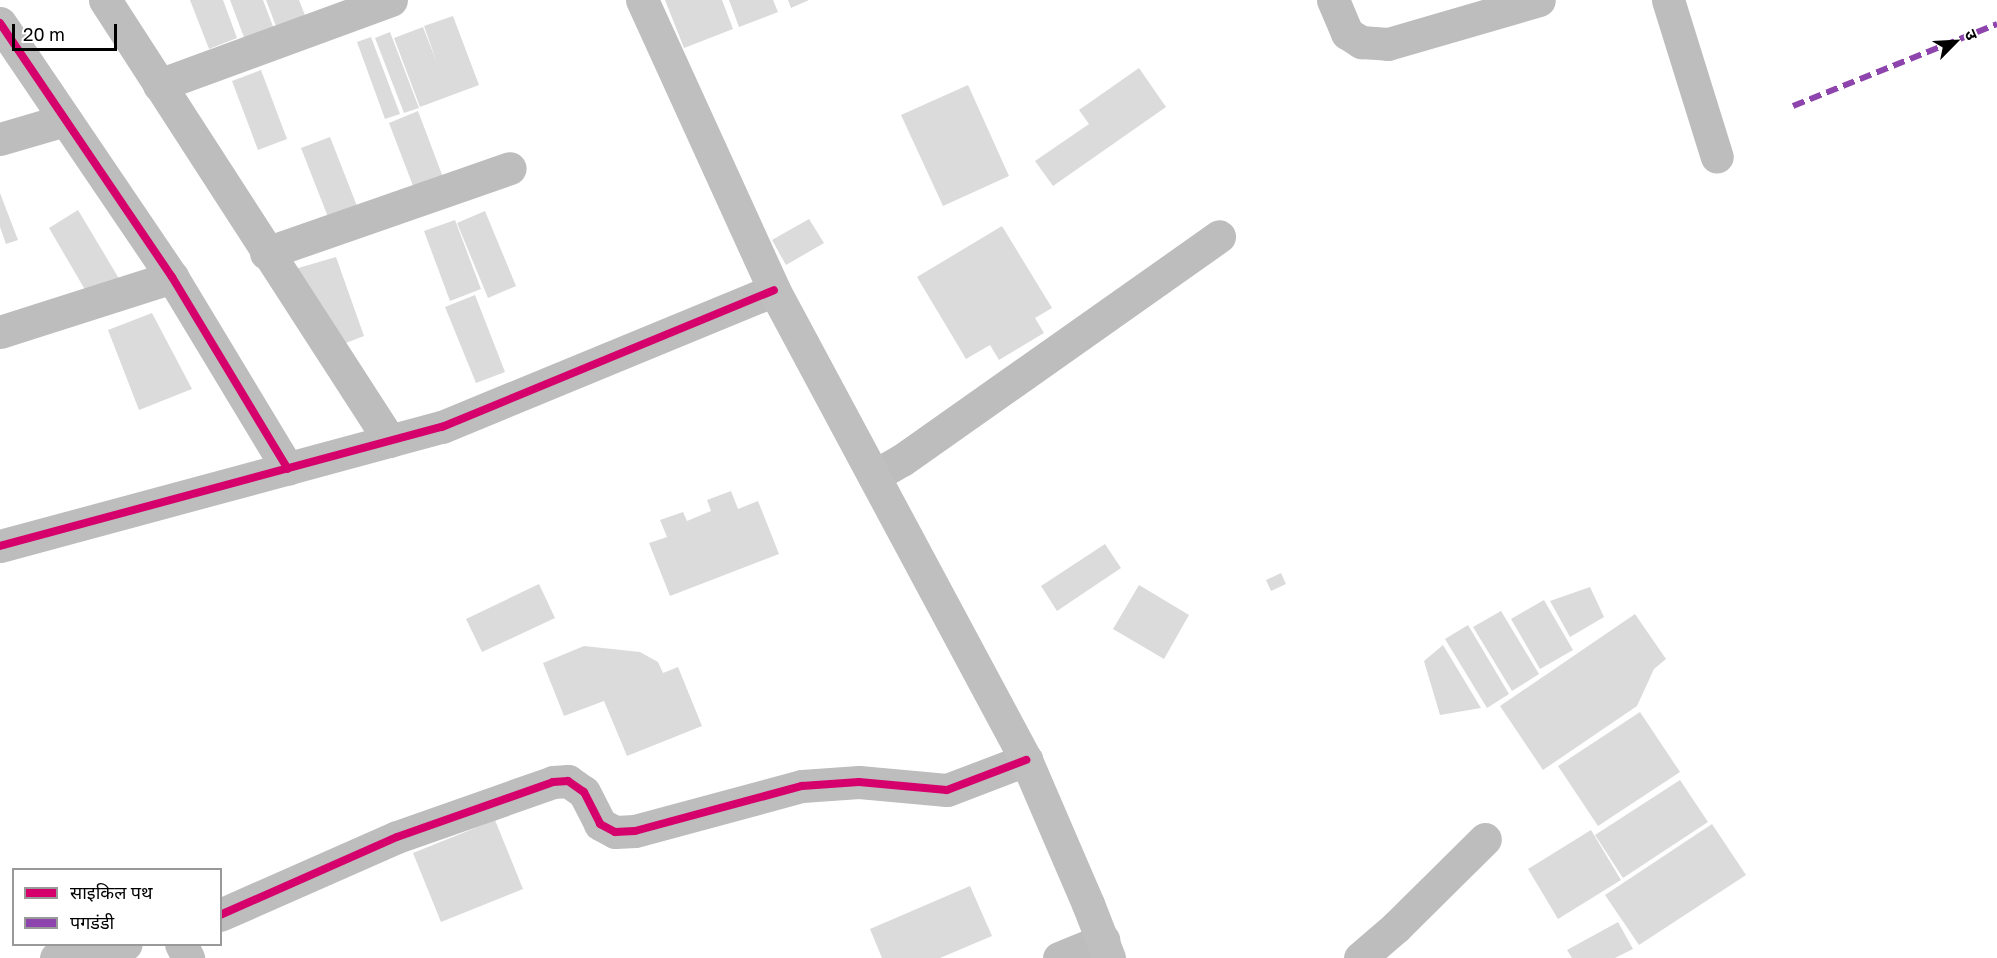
<!DOCTYPE html>
<meta charset="utf-8">
<style>
body{margin:0}
#map{position:relative;width:1997px;height:958px;overflow:hidden;background:#fff;font-family:"Golos Text","Noto Sans Devanagari",sans-serif}
div>[style]{position:absolute}
[style*='--x']{left:calc(var(--x)*1px);top:calc(var(--y)*1px);width:calc(var(--w)*1px);rotate:calc(var(--a)*1deg)}
.building>*{inset:0;background:#dbdbdb}
.minor>*{height:33px;margin:-16.5px;padding:0 16.5px;transform-origin:16.5px;border-radius:16.5px;background:#bdbdbd}
.secondary>*{height:33px;margin:-16.5px;padding:0 16.5px;transform-origin:16.5px;border-radius:16.5px;background:#bfbfbf}
.quiet>*{height:6px;margin-top:-3px;transform-origin:0;background:repeating-linear-gradient(90deg,#8e44ad 0 12px,transparent 0 18px)}
.cycleway>*{height:8px;margin:-4px;padding:0 4px;transform-origin:4px;border-radius:4px;background:#d6006c}
span{translate:-50% -50%;white-space:nowrap;text-align:center;line-height:1.15;-webkit-text-stroke:4.5px #fff;paint-order:stroke}
.legend{position:absolute;left:12px;top:868px;width:210px;height:78px;box-sizing:border-box;background:#fff;border:2px solid #999;margin:0;padding:8px 10px;list-style:none;font-size:18px;color:#000}
.legend li{display:flex;align-items:center;gap:12px;height:30px}
.legend b{width:30px;border:2px solid #999}
.north{position:absolute;left:1925px;top:12px;width:60px;height:60px;-webkit-text-stroke:4px #fff;paint-order:stroke;rotate:66deg;font-size:16px;font-weight:700;line-height:24px;text-align:center;color:#000}
.north::after{content:'';display:block;margin:auto;width:21px;height:27px;background:#000;clip-path:polygon(50% 0,100% 100%,50% 72%,0 100%)}
.scale{position:absolute;left:12px;top:24px;width:105px;height:27px;box-sizing:border-box;border:3px solid #000;border-top:0;padding-left:8px;font-size:18px;line-height:21px;white-space:nowrap;color:#000;-webkit-text-stroke:4px #fff;paint-order:stroke}
</style>
<div id="map">
<div class="building">
<div style="clip-path:polygon(190px 0,223px 0,237px 38px,209px 49px)"></div>
<div style="clip-path:polygon(230px 0,263px 0,274px 29px,245px 40px)"></div>
<div style="clip-path:polygon(266px 0,299px 0,306px 18px,277px 29px)"></div>
<div style="clip-path:polygon(665px 0,722px 0,733px 29px,684px 48px)"></div>
<div style="clip-path:polygon(729px 0,773px 0,778px 12px,739px 27px)"></div>
<div style="clip-path:polygon(788px 0,809px 0,791px 8px)"></div>
<div style="clip-path:polygon(453px 16px,479px 85px,420px 107px,394px 38px,423px 27px,437px 63px,424px 26px)"></div>
<div style="clip-path:polygon(390px 32px,419px 108px,404px 113px,375px 38px)"></div>
<div style="clip-path:polygon(371px 37px,400px 114px,385px 119px,357px 42px)"></div>
<div style="clip-path:polygon(1139px 68px,1166px 107px,1053px 186px,1035px 161px,1089px 124px,1079px 110px)"></div>
<div style="clip-path:polygon(261px 70px,287px 139px,258px 150px,232px 81px)"></div>
<div style="clip-path:polygon(968px 85px,1009px 176px,943px 206px,901px 115px)"></div>
<div style="clip-path:polygon(418px 111px,444px 180px,415px 191px,389px 123px)"></div>
<div style="clip-path:polygon(330px 137px,357px 206px,328px 217px,301px 148px)"></div>
<div style="clip-path:polygon(0 193px,18px 240px,6px 244px,0 227px)"></div>
<div style="clip-path:polygon(78px 210px,121px 282px,91px 300px,49px 228px)"></div>
<div style="clip-path:polygon(485px 211px,516px 286px,488px 298px,457px 223px)"></div>
<div style="clip-path:polygon(809px 219px,824px 243px,786px 265px,772px 240px)"></div>
<div style="clip-path:polygon(455px 220px,481px 289px,450px 301px,424px 231px)"></div>
<div style="clip-path:polygon(1002px 226px,1052px 308px,1035px 318px,1044px 333px,999px 360px,990px 345px,966px 359px,917px 277px)"></div>
<div style="clip-path:polygon(336px 257px,364px 336px,338px 346px,295px 269px)"></div>
<div style="clip-path:polygon(475px 295px,505px 372px,476px 383px,445px 307px)"></div>
<div style="clip-path:polygon(152px 313px,192px 389px,139px 410px,108px 330px)"></div>
<div style="clip-path:polygon(731px 491px,738px 509px,758px 501px,779px 554px,670px 596px,649px 543px,667px 537px,660px 520px,683px 512px,687px 521px,711px 511px,707px 500px)"></div>
<div style="clip-path:polygon(1105px 544px,1121px 568px,1057px 611px,1041px 586px)"></div>
<div style="clip-path:polygon(1281px 573px,1286px 584px,1271px 591px,1266px 580px)"></div>
<div style="clip-path:polygon(539px 584px,555px 618px,482px 652px,466px 619px)"></div>
<div style="clip-path:polygon(1139px 585px,1189px 615px,1164px 659px,1113px 629px)"></div>
<div style="clip-path:polygon(1590px 587px,1604px 617px,1570px 637px,1550px 601px)"></div>
<div style="clip-path:polygon(1544px 600px,1573px 650px,1540px 669px,1511px 619px)"></div>
<div style="clip-path:polygon(1501px 611px,1539px 674px,1512px 691px,1473px 627px)"></div>
<div style="clip-path:polygon(1635px 614px,1666px 659px,1654px 669px,1637px 706px,1543px 770px,1500px 706px)"></div>
<div style="clip-path:polygon(1468px 625px,1509px 694px,1487px 708px,1445px 639px)"></div>
<div style="clip-path:polygon(1443px 645px,1481px 708px,1440px 715px,1424px 661px)"></div>
<div style="clip-path:polygon(584px 646px,640px 652px,658px 662px,663px 673px,678px 667px,702px 726px,627px 756px,604px 701px,564px 716px,543px 663px)"></div>
<div style="clip-path:polygon(1640px 712px,1680px 772px,1598px 826px,1558px 766px)"></div>
<div style="clip-path:polygon(1680px 780px,1708px 822px,1623px 878px,1595px 835px)"></div>
<div style="clip-path:polygon(495px 820px,523px 889px,441px 922px,413px 853px)"></div>
<div style="clip-path:polygon(1712px 824px,1746px 875px,1639px 945px,1605px 895px)"></div>
<div style="clip-path:polygon(1591px 830px,1621px 880px,1558px 919px,1528px 869px)"></div>
<div style="clip-path:polygon(970px 886px,992px 936px,940px 958px,882px 958px,870px 929px)"></div>
<div style="clip-path:polygon(1618px 922px,1633px 949px,1615px 958px,1572px 958px,1567px 950px)"></div>
</div>
<div class="minor">
<div style="--x:105;--y:0;--w:525;--a:57.13"></div>
<div style="--x:1333;--y:0;--w:36;--a:67"></div>
<div style="--x:1347;--y:33;--w:17;--a:33"></div>
<div style="--x:1361;--y:42;--w:27;--a:4"></div>
<div style="--x:1388;--y:44;--w:157;--a:-16.2"></div>
<div style="--x:1668;--y:0;--w:164;--a:72.7"></div>
<div style="--x:0;--y:23;--w:307;--a:55.9"></div>
<div style="--x:172;--y:277;--w:224;--a:58.9"></div>
<div style="--x:159;--y:85;--w:247;--a:-20.1"></div>
<div style="--x:0;--y:139;--w:68;--a:-16.3"></div>
<div style="--x:266;--y:253;--w:258;--a:-19.2"></div>
<div style="--x:0;--y:332;--w:181;--a:-17.7"></div>
<div style="--x:874;--y:476;--w:32;--a:-30"></div>
<div style="--x:902;--y:460;--w:388;--a:-35.2"></div>
<div style="--x:0;--y:546;--w:458;--a:-15.1"></div>
<div style="--x:442;--y:427;--w:359;--a:-22.4"></div>
<div style="--x:220;--y:915;--w:193;--a:-23.8"></div>
<div style="--x:397;--y:837;--w:165;--a:-19.4"></div>
<div style="--x:553;--y:782;--w:15;--a:-4"></div>
<div style="--x:568;--y:781;--w:19;--a:35"></div>
<div style="--x:584;--y:792;--w:36;--a:63"></div>
<div style="--x:600;--y:824;--w:17;--a:28"></div>
<div style="--x:615;--y:832;--w:20;--a:-3"></div>
<div style="--x:635;--y:831;--w:173;--a:-15.1"></div>
<div style="--x:802;--y:786;--w:57;--a:-4"></div>
<div style="--x:859;--y:782;--w:88;--a:5.2"></div>
<div style="--x:947;--y:790;--w:85;--a:-20.8"></div>
<div style="--x:181;--y:944;--w:16;--a:63"></div>
<div style="--x:56;--y:958;--w:71;--a:-11.3"></div>
<div style="--x:1059;--y:958;--w:48;--a:-22.2"></div>
<div style="--x:1360;--y:958;--w:48;--a:-40.7"></div>
<div style="--x:1396;--y:927;--w:125;--a:-44.7"></div>
</div>
<div class="secondary">
<div style="--x:642;--y:0;--w:319;--a:65.5"></div>
<div style="--x:774;--y:290;--w:533;--a:61.8"></div>
<div style="--x:1026;--y:760;--w:157;--a:66.7"></div>
<div style="--x:1088;--y:904;--w:58;--a:68.7"></div>
</div>
<div class="quiet">
<div style="--x:1793;--y:106;--w:220;--a:-21.9"></div>
</div>
<div class="cycleway">
<div style="--x:0;--y:23;--w:307;--a:55.9"></div>
<div style="--x:172;--y:277;--w:224;--a:58.9"></div>
<div style="--x:0;--y:546;--w:458;--a:-15.1"></div>
<div style="--x:442;--y:427;--w:359;--a:-22.4"></div>
<div style="--x:220;--y:915;--w:193;--a:-23.8"></div>
<div style="--x:397;--y:837;--w:165;--a:-19.4"></div>
<div style="--x:553;--y:782;--w:15;--a:-4"></div>
<div style="--x:568;--y:781;--w:19;--a:35"></div>
<div style="--x:584;--y:792;--w:36;--a:63"></div>
<div style="--x:600;--y:824;--w:17;--a:28"></div>
<div style="--x:615;--y:832;--w:20;--a:-3"></div>
<div style="--x:635;--y:831;--w:173;--a:-15.1"></div>
<div style="--x:802;--y:786;--w:57;--a:-4"></div>
<div style="--x:859;--y:782;--w:88;--a:5.2"></div>
<div style="--x:947;--y:790;--w:85;--a:-20.8"></div>
</div>
<ul class="legend">
<li><b style="height:8px;background:#d6006c"></b>साइकिल पथ</li>
<li><b style="height:8px;background:#8e44ad"></b>पगडंडी</li>
</ul>
<div class="north">उ</div>
<div class="scale">20 m</div>
</div>
